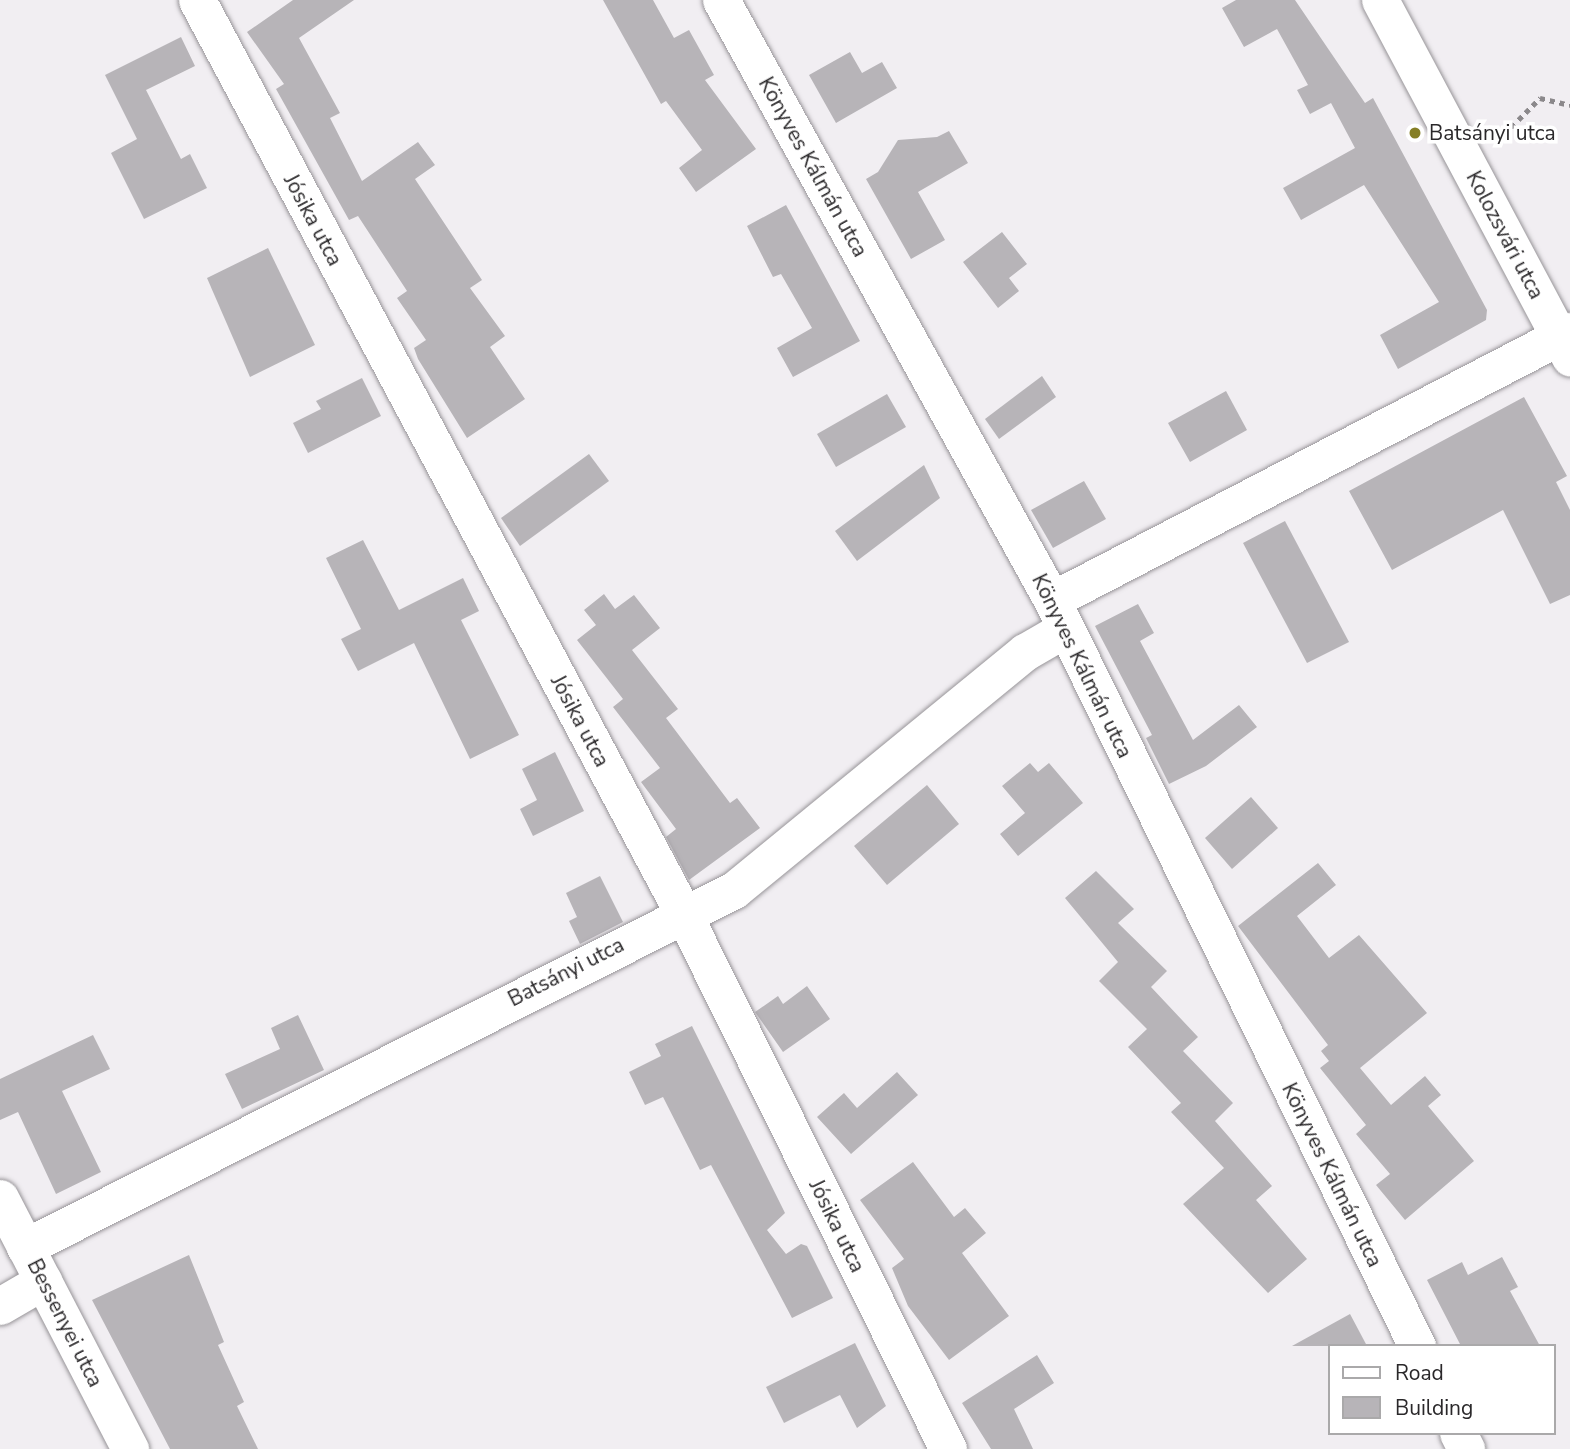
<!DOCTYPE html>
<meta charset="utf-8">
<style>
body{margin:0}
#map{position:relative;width:1570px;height:1449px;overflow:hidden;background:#f1eef2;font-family:"Nunito Sans",sans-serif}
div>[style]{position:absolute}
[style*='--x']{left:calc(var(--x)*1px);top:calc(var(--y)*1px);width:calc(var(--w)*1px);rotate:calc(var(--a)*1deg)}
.building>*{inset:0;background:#b7b4b8}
.path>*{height:4.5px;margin-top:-2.25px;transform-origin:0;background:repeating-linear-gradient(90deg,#8b888b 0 5px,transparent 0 10px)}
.roads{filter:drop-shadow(0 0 2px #979498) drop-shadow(0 0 2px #979498)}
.minor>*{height:37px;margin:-18.5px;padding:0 18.5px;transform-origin:18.5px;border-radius:18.5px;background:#fff}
.dots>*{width:19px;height:19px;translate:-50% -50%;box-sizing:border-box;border:4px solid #fff;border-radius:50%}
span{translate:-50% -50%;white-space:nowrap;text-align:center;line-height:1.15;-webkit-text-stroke:7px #fff;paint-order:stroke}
.poi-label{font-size:21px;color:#2a282a}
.left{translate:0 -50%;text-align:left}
.street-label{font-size:21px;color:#2a282a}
.legend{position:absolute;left:1328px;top:1344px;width:228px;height:91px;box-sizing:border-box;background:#fff;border:2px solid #aaa9aa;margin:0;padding:9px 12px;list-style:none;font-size:21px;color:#2a282a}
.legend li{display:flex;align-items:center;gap:14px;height:35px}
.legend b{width:35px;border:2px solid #aaa9aa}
</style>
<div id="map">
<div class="building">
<div style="clip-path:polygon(293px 0,354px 0,299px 38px,340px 113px,330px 118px,362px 181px,418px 142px,435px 165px,415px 179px,482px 280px,470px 288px,505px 336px,490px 347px,525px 399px,467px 438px,418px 359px,414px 348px,426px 340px,397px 298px,407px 291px,358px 216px,349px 220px,276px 89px,284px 84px,247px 32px)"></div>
<div style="clip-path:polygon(603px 0,653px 0,674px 38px,689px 30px,714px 75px,705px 80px,756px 149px,696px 192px,679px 168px,702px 150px,666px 101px,661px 104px)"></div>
<div style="clip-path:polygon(1236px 0,1295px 0,1365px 103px,1373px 98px,1487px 310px,1486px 320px,1398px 369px,1380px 335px,1439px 302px,1364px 185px,1301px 220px,1283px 188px,1355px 148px,1331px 103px,1310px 114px,1297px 90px,1308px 85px,1277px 29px,1244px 47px,1222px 8px)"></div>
<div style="clip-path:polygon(181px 37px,195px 66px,146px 90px,181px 159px,190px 154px,207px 188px,144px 219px,111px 153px,137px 139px,105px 75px)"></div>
<div style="clip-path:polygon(850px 52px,862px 73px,882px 62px,897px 88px,836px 123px,809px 75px)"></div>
<div style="clip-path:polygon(949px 131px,968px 163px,918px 192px,945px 240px,911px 259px,866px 179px,878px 172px,898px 140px,937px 137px)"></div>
<div style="clip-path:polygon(786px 205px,860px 341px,793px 377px,777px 348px,812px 328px,781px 274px,773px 277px,747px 226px)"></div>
<div style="clip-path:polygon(1002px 232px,1027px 264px,1009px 278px,1019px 291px,998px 308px,963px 262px)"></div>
<div style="clip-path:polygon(268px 248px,315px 345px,250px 377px,207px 278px)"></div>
<div style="clip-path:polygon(1042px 376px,1056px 397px,999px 439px,985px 419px)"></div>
<div style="clip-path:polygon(362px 378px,381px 416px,308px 453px,293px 423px,321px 409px,316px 401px)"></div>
<div style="clip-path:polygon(1226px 391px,1247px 430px,1190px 462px,1168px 423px)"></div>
<div style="clip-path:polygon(887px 394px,906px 427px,836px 467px,817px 434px)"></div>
<div style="clip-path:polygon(1524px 397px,1567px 476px,1556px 482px,1570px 510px,1570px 595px,1550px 604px,1503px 510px,1392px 570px,1349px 491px)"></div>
<div style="clip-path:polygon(589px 454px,609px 481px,520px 546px,501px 518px)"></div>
<div style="clip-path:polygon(924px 465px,940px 498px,857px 561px,835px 531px)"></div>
<div style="clip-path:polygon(1084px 481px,1106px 519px,1053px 548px,1031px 510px)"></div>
<div style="clip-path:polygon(1285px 521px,1349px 642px,1307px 663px,1243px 543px)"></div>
<div style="clip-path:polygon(363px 540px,399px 610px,463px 578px,479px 611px,461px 620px,519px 735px,470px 759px,414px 643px,358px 671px,341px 639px,361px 629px,326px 558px)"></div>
<div style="clip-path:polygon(604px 594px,615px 609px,634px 595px,660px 628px,632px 650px,678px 709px,666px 718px,730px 803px,737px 798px,760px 828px,689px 880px,666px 837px,676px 829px,641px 782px,660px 768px,613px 707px,623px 699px,577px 640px,596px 625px,584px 610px)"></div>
<div style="clip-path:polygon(1138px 604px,1154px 633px,1140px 641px,1193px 740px,1239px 705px,1257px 727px,1206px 766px,1169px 784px,1146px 738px,1152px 735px,1095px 626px)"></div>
<div style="clip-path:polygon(555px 752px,584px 811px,533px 836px,520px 809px,537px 800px,522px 769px)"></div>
<div style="clip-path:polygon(1030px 763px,1038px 772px,1049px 763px,1083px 803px,1018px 856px,1000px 834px,1025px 813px,1002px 786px)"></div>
<div style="clip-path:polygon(927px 785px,959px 824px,887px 885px,854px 846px)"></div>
<div style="clip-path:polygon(1251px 797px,1278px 828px,1232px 869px,1205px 838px)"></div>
<div style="clip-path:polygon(1318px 863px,1336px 885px,1297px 916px,1329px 958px,1359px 935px,1427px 1013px,1360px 1068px,1391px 1105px,1425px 1076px,1441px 1095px,1428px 1106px,1474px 1161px,1405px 1220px,1376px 1185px,1390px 1174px,1356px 1134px,1366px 1125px,1320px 1068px,1329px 1061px,1321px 1051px,1328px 1045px,1238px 926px)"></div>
<div style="clip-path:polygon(1096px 871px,1134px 909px,1118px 923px,1167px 971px,1151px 987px,1198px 1037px,1183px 1051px,1233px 1103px,1215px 1121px,1272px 1186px,1256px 1200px,1307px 1259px,1268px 1293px,1183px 1204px,1224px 1168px,1171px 1112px,1181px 1103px,1128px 1047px,1147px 1029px,1099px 981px,1118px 962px,1065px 898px)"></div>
<div style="clip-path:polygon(600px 876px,623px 922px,580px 944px,569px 921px,577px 917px,566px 893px)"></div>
<div style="clip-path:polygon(807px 986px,830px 1019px,783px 1052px,755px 1012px,778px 996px,783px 1004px)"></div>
<div style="clip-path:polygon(298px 1015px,324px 1070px,242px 1109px,225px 1074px,280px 1049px,271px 1028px)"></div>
<div style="clip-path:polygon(692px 1026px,785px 1213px,767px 1230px,786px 1254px,801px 1244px,807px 1246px,833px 1298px,792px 1318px,711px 1165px,700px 1170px,663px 1097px,645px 1105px,629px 1072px,661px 1056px,655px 1044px)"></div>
<div style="clip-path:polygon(93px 1035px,110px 1069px,62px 1091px,101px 1172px,56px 1194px,18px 1112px,0 1120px,0 1079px)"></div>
<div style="clip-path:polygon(897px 1072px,918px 1095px,851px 1154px,817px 1117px,844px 1093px,857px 1108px)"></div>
<div style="clip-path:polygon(913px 1162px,954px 1217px,965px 1208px,986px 1233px,962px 1253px,1009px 1316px,949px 1360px,908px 1306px,892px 1268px,904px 1259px,860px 1200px)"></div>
<div style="clip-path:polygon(189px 1255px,224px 1342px,218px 1345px,244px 1402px,237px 1406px,258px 1449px,170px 1449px,92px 1300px)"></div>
<div style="clip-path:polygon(1502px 1257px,1518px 1287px,1510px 1291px,1540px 1346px,1461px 1346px,1427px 1280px,1462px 1262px,1468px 1275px)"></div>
<div style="clip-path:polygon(1350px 1314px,1367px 1346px,1292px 1346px)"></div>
<div style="clip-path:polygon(855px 1343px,886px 1406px,857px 1428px,840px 1395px,784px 1423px,766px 1387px)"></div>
<div style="clip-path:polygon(1037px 1355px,1054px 1383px,1014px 1409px,1033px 1449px,991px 1449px,962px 1403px)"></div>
</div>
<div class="path">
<div style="--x:1504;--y:134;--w:51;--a:-45"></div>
<div style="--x:1540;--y:98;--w:31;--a:13"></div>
</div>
<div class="roads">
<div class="minor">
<div style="--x:197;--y:0;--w:1034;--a:61.97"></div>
<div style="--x:683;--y:913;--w:598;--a:63.69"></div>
<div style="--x:721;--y:0;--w:685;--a:61.12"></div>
<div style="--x:1052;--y:600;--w:831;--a:63.93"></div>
<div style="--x:1380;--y:0;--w:405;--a:62"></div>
<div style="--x:1052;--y:600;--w:584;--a:-27.44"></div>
<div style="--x:0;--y:1198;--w:283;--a:62.6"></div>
<div style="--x:25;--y:1247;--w:794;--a:-26.73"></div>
<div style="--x:734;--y:890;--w:376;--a:-39.3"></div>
<div style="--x:1025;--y:652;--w:44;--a:-30.1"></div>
<div style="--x:0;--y:1306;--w:50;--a:-30.2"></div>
<div style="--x:1458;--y:1433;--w:18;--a:63"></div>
</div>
</div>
<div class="dots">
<div style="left:1415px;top:133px;background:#857e25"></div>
</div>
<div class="poi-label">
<span class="left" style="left:1429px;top:133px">Batsányi utca</span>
</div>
<div class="street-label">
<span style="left:813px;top:167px;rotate:61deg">Könyves Kálmán utca</span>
<span style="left:313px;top:220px;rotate:62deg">Jósika utca</span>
<span style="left:1505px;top:235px;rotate:62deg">Kolozsvári utca</span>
<span style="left:1082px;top:666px;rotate:64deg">Könyves Kálmán utca</span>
<span style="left:580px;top:721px;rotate:62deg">Jósika utca</span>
<span style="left:566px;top:972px;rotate:-27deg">Batsányi utca</span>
<span style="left:1332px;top:1175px;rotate:64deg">Könyves Kálmán utca</span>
<span style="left:837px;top:1226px;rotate:64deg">Jósika utca</span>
<span style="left:65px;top:1323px;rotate:63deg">Bessenyei utca</span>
</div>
<ul class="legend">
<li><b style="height:9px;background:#fff"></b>Road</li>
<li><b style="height:19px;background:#b7b4b8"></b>Building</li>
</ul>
</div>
